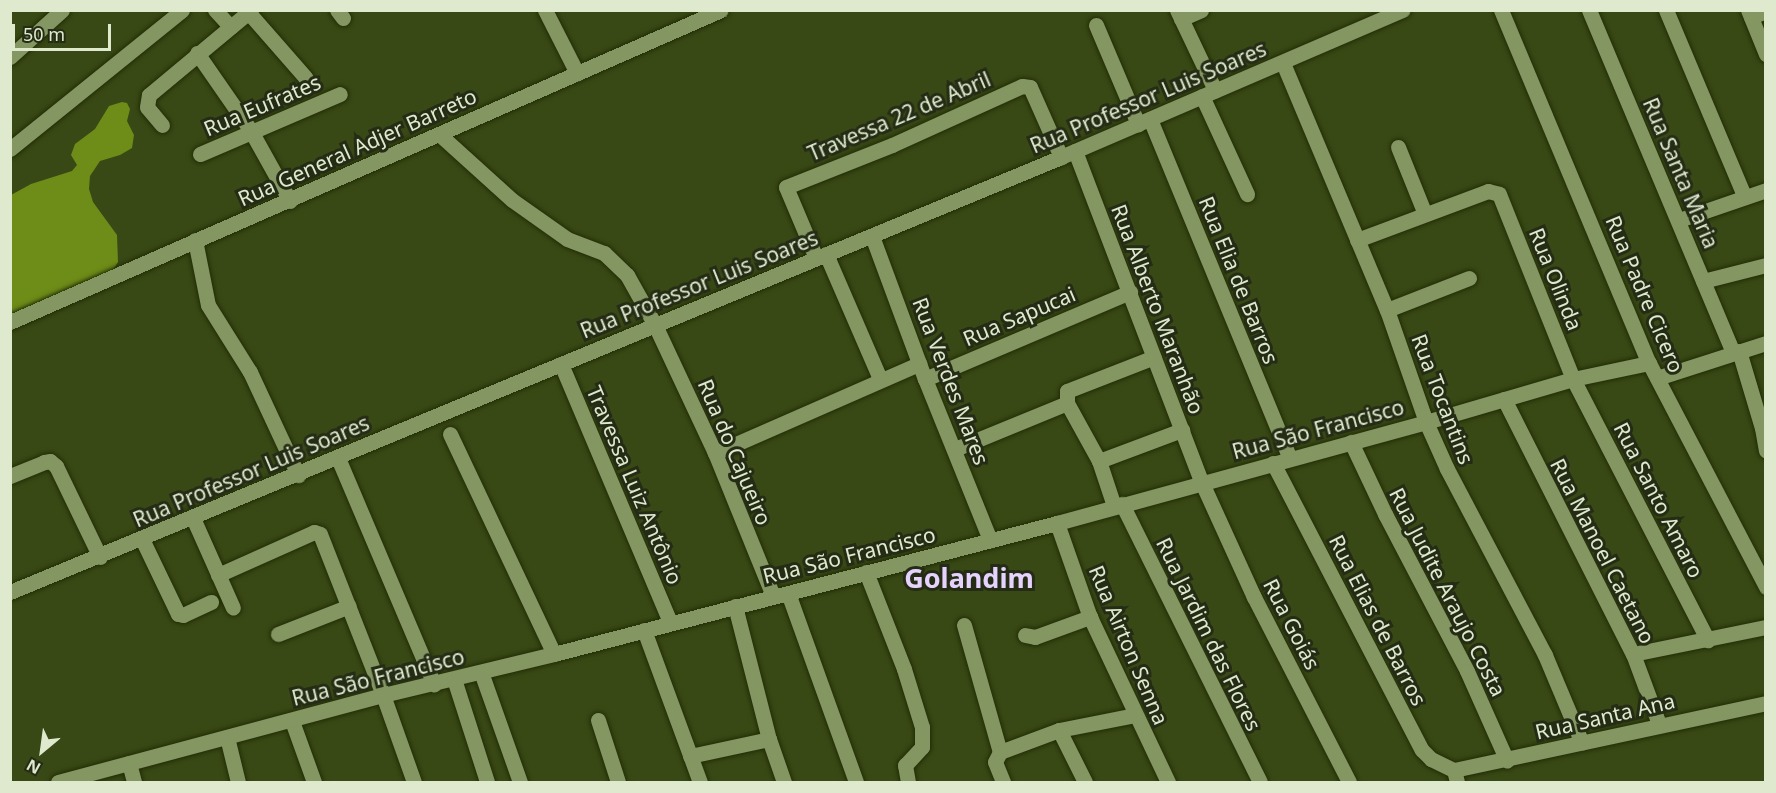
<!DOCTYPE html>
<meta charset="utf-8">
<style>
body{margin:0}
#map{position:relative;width:1776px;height:793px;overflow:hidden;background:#394915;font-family:"Noto Sans",sans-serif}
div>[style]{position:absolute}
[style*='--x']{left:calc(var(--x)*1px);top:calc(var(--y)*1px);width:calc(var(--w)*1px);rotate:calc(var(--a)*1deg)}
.forest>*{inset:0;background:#6e8c18}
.roads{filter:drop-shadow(0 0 2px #222e06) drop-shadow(0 0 2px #222e06)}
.minor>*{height:15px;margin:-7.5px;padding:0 7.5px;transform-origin:7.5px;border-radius:7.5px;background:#849661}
span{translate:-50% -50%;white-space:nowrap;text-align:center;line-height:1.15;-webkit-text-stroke:6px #252c16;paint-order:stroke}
.street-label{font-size:21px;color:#dee9cd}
.district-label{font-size:27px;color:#e5d3fd;font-weight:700}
.frame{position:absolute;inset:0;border:12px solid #dee9cd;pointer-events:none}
.north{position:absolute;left:12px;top:721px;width:60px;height:60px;-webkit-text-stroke:4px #252c16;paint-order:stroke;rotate:209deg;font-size:16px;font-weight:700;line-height:24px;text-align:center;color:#dee9cd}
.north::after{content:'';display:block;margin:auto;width:21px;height:27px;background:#dee9cd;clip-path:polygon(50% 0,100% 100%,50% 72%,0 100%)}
.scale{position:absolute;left:12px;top:24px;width:99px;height:27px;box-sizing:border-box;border:3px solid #dee9cd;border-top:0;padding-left:8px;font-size:18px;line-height:21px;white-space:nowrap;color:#dee9cd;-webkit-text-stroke:4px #252c16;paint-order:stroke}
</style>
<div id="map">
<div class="forest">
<div style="clip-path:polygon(122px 102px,127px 103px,130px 109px,127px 121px,134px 135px,132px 148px,120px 155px,100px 161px,90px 176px,89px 189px,93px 202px,117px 235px,118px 262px,111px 273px,11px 321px,11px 195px,31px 184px,72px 171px,77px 165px,71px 155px,75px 144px,95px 129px,109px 106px)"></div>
</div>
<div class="roads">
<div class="minor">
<div style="--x:215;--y:10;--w:23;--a:47"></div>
<div style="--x:337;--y:10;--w:10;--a:53"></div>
<div style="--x:545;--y:10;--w:71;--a:63.1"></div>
<div style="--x:1177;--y:10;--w:89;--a:64.6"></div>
<div style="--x:1501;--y:10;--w:383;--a:67.3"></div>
<div style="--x:1649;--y:363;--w:253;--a:62.4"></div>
<div style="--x:1589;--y:10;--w:372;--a:67.2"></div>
<div style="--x:1666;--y:10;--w:202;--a:67.2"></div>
<div style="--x:1748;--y:10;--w:48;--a:67.8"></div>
<div style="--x:249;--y:13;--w:86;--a:48.8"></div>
<div style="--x:1751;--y:17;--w:16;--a:-22"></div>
<div style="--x:1181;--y:19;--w:22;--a:-24"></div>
<div style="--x:1096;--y:25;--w:108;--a:67"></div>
<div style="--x:197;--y:53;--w:95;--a:55.3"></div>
<div style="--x:251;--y:131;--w:80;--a:60.9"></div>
<div style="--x:10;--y:57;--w:70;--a:-42.1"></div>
<div style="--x:1283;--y:63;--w:268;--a:67.2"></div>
<div style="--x:1387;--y:310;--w:119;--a:70.8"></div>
<div style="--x:1426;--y:422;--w:51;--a:65.9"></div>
<div style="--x:1447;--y:469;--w:210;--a:62.2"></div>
<div style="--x:1545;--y:655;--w:95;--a:67.2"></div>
<div style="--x:1202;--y:96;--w:108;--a:65.3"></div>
<div style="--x:1150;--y:119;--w:367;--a:67.6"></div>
<div style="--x:162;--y:125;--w:23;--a:-130"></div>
<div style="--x:147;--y:107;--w:12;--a:-81"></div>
<div style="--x:149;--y:95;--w:133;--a:-39.8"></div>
<div style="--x:439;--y:134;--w:98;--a:42.1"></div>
<div style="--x:512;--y:200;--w:67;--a:35.3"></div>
<div style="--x:567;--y:239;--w:40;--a:21"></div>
<div style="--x:604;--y:253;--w:32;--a:44"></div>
<div style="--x:627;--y:275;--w:57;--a:60.8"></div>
<div style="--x:655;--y:325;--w:141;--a:64.9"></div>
<div style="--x:715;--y:453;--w:154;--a:67.9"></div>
<div style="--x:1398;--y:147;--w:72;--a:68.1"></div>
<div style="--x:10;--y:149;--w:221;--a:-38.9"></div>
<div style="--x:1075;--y:151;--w:355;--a:69.1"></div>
<div style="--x:1202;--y:483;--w:125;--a:65.5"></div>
<div style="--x:1254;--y:597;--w:208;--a:62.8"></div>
<div style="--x:200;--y:154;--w:152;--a:-23.2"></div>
<div style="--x:1679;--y:220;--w:92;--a:-19"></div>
<div style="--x:872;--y:236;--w:153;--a:69.7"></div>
<div style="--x:925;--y:379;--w:174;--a:68"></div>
<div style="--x:195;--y:240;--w:66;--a:78.7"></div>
<div style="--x:208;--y:305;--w:79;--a:57.9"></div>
<div style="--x:250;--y:372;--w:114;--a:65"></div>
<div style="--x:1357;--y:240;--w:140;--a:-20.5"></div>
<div style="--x:1488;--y:191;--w:11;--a:15"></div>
<div style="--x:1499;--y:194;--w:199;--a:68.2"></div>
<div style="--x:1573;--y:379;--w:294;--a:62.7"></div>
<div style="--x:826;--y:254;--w:136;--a:66.6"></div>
<div style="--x:816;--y:258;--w:77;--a:-112.9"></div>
<div style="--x:786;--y:187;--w:114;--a:-21.6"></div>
<div style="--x:892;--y:145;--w:143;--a:-24.4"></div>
<div style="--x:1022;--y:86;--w:8;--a:7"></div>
<div style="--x:1030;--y:87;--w:77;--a:66.1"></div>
<div style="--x:1703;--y:281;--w:65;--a:-14.3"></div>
<div style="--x:1387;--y:310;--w:88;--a:-21.3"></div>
<div style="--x:10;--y:322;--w:776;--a:-23.69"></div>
<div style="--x:1739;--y:351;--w:80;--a:73.4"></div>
<div style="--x:1762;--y:428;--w:23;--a:80"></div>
<div style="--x:561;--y:364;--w:280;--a:67.1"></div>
<div style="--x:1657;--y:378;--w:114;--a:-17.8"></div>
<div style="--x:925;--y:379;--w:223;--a:-23"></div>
<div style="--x:1504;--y:399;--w:286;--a:63.2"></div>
<div style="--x:1633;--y:654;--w:75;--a:69.6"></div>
<div style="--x:450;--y:434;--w:243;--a:64.7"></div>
<div style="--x:1351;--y:442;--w:80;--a:64.7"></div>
<div style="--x:1385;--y:514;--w:177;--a:62.4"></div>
<div style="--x:1467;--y:671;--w:98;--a:66"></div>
<div style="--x:955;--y:449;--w:121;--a:-22.3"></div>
<div style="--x:715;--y:453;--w:223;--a:-23.6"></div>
<div style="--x:338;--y:458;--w:246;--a:67"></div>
<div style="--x:1099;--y:461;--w:66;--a:-118.9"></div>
<div style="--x:1067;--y:403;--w:12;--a:-90"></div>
<div style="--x:1067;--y:391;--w:93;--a:-21.3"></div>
<div style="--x:1273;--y:463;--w:323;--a:62.6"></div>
<div style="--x:1422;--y:750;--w:13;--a:45"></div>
<div style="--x:1431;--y:759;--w:25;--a:26"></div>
<div style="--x:1454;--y:770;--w:12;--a:76"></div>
<div style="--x:10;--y:476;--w:37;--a:-22"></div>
<div style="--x:44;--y:462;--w:6;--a:-9"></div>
<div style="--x:50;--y:461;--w:8;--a:40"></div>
<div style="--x:56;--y:466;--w:101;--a:64.2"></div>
<div style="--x:1122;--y:504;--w:310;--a:63.6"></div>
<div style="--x:1114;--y:506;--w:47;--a:-108.4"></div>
<div style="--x:1099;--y:461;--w:89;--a:-20.5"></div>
<div style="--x:193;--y:518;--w:98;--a:66"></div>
<div style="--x:1057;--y:523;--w:100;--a:70.7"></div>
<div style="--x:1090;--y:617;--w:183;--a:64.7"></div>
<div style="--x:142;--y:539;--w:83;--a:64.4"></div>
<div style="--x:178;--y:614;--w:5;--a:11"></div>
<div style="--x:183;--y:615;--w:31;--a:-25"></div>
<div style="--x:866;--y:572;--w:104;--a:68.6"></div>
<div style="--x:904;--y:669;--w:61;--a:72.8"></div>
<div style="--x:922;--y:727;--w:20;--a:90"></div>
<div style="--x:922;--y:747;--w:25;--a:133"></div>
<div style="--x:905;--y:765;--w:17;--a:80"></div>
<div style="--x:218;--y:575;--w:105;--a:-24.1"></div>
<div style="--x:314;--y:532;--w:6;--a:18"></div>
<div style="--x:320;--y:534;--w:173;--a:68.6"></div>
<div style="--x:383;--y:695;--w:92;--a:70.4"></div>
<div style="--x:10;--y:592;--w:1137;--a:-22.48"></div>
<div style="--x:1061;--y:157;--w:372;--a:-23.3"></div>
<div style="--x:788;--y:593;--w:201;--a:70.2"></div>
<div style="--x:735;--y:606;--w:137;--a:75.7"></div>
<div style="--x:769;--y:739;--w:46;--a:70.8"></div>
<div style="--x:964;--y:625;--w:132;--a:74.2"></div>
<div style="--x:644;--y:630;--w:162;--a:69.8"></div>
<div style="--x:278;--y:634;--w:76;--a:-21.5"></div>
<div style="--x:1025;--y:635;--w:10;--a:11"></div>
<div style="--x:1035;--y:637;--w:59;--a:-20"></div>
<div style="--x:1633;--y:654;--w:136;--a:-11.5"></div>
<div style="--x:481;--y:672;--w:117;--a:70.5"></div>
<div style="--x:454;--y:679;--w:108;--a:72.2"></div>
<div style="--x:598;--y:720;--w:65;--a:72.1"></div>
<div style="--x:292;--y:721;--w:65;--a:70.2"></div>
<div style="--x:1059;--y:730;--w:58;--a:63.4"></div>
<div style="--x:227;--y:737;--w:46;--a:76.3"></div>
<div style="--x:1000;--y:752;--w:63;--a:-20.4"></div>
<div style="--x:1059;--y:730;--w:77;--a:-11.2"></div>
<div style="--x:1000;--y:752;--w:11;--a:117"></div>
<div style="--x:995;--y:762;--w:22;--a:68"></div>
<div style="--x:690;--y:756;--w:81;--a:-12.1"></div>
<div style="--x:129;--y:763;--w:20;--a:75"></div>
<div style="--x:1454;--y:770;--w:319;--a:-12.1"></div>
<div style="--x:58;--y:782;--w:336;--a:-15"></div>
<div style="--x:383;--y:695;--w:176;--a:-13.5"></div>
<div style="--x:554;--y:654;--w:520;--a:-14.6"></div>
<div style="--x:1057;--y:523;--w:383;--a:-15.3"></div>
<div style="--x:1426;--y:422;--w:153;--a:-16.3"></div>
<div style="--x:1573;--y:379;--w:78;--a:-11.9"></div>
</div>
</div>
<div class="street-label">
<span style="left:1148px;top:97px;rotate:-23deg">Rua Professor Luis Soares</span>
<span style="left:262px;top:105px;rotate:-23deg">Rua Eufrates</span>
<span style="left:899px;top:116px;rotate:-23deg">Travessa 22 de Abril</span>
<span style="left:357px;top:147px;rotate:-24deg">Rua General Adjer Barreto</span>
<span style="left:1681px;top:173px;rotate:67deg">Rua Santa Maria</span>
<span style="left:1556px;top:279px;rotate:68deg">Rua Olinda</span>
<span style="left:1239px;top:280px;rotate:68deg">Rua Elia de Barros</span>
<span style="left:699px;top:284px;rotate:-22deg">Rua Professor Luis Soares</span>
<span style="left:1645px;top:294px;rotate:67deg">Rua Padre Cicero</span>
<span style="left:1158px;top:309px;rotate:69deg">Rua Alberto Maranhão</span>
<span style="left:1019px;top:316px;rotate:-23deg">Rua Sapucai</span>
<span style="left:951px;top:381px;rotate:69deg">Rua Verdes Mares</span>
<span style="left:1443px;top:399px;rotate:69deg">Rua Tocantins</span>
<span style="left:1318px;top:429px;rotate:-15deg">Rua São Francisco</span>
<span style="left:735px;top:452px;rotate:67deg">Rua do Cajueiro</span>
<span style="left:251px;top:471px;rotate:-23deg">Rua Professor Luis Soares</span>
<span style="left:635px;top:485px;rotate:67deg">Travessa Luiz Antônio</span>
<span style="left:1659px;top:500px;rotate:63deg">Rua Santo Amaro</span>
<span style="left:1603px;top:551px;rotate:63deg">Rua Manoel Caetano</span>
<span style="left:849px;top:555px;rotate:-14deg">Rua São Francisco</span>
<span style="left:1448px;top:592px;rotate:63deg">Rua Judite Araujo Costa</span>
<span style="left:1378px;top:620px;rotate:63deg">Rua Elias de Barros</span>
<span style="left:1292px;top:624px;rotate:63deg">Rua Goiás</span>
<span style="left:1209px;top:634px;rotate:64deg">Rua Jardim das Flores</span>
<span style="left:1129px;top:645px;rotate:67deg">Rua Airton Senna</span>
<span style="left:378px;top:677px;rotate:-14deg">Rua São Francisco</span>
<span style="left:1605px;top:716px;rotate:-13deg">Rua Santa Ana</span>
</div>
<div class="district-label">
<span style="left:969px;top:578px">Golandim</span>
</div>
<div class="frame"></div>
<div class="north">N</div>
<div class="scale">50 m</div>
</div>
